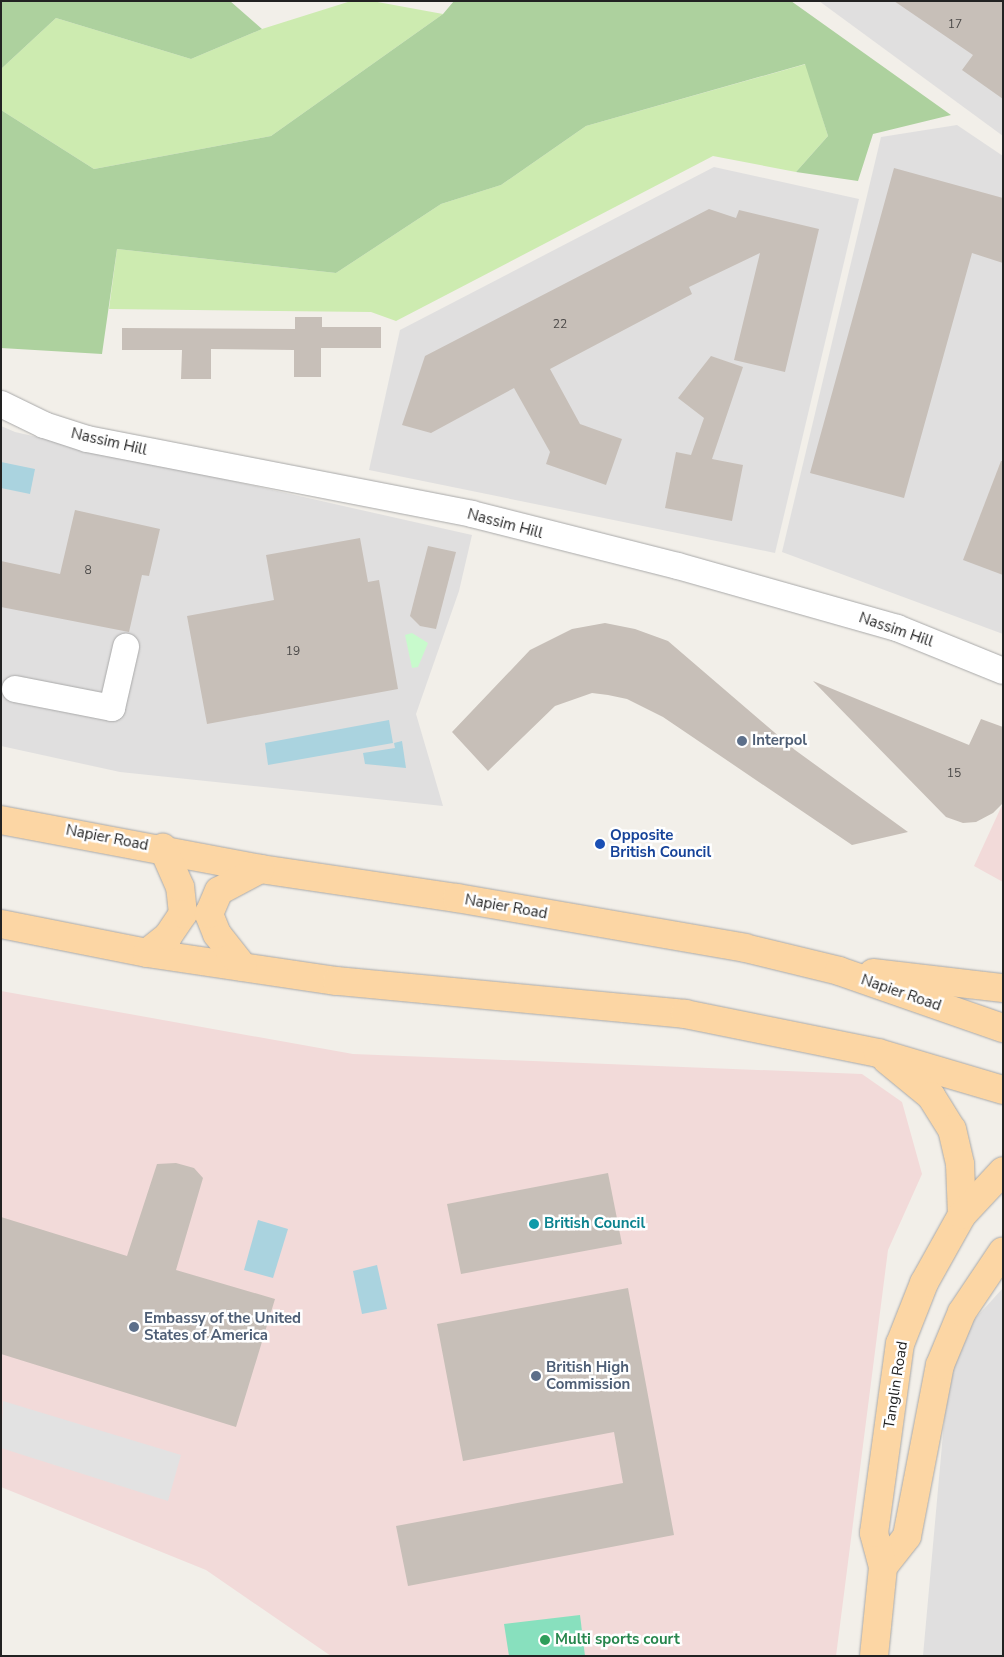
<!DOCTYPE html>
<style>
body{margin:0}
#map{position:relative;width:1004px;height:1657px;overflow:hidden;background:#f2efe9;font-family:"Nunito Sans",sans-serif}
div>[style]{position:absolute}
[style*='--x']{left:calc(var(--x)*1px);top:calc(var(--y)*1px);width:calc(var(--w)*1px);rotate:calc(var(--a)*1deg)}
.residential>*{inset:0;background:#e0dfdf}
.commercial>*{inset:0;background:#f2dad9}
.grass>*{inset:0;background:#cdebb0}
.forest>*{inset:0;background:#add19e}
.park>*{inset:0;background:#c8facc}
.pitch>*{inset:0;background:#88e0be}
.parking>*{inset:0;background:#e2e2e2}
.water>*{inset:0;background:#aad3df}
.building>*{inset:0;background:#c7bfb8}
.roads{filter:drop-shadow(0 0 1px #a9a9a9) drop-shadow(0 0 1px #a9a9a9)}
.minor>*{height:26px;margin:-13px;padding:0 13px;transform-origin:13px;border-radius:13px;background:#fff}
.major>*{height:28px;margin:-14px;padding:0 14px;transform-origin:14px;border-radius:14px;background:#fcd6a4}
.dots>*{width:14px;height:14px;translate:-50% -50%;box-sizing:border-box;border:2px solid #fff;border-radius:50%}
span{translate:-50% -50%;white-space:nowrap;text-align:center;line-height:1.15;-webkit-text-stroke:5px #fff;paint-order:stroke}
.number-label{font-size:12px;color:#4b4948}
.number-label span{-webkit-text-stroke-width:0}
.street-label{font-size:15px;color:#222}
.service-label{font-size:15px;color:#4e5e75;font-weight:700}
.left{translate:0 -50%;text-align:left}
.transit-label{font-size:15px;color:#164399;font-weight:700}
.culture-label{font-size:15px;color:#0d838f;font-weight:700}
.leisure-label{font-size:15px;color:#27864d;font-weight:700}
.frame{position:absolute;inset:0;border:2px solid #222;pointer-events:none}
</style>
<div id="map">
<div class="residential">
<div style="clip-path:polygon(819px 1px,1003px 1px,1003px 136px)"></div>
<div style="clip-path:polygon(957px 125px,1003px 156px,1003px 634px,782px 552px,881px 137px)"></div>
<div style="clip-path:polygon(714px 167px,859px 199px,775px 553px,369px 470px,400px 330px)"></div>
<div style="clip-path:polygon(1px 426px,15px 432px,472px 535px,459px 591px,416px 714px,443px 806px,120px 772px,1px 746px)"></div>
<div style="clip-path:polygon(1003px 1288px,1003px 1656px,923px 1656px,951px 1345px)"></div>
</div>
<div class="commercial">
<div style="clip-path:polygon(1003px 803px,1003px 882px,974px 866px)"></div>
<div style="clip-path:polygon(1px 991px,353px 1054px,862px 1074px,902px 1102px,922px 1174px,888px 1250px,836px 1656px,331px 1656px,206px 1570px,1px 1487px)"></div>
</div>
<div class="grass">
<div style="clip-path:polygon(351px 1px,372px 1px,443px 14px,271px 136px,94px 169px,1px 110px,1px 69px,56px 18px,191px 59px,262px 29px)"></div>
<div style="clip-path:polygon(806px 64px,828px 136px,796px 172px,713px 156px,396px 321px,371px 312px,109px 309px,117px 249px,336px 273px,441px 204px,501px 185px,586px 126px)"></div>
</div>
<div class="forest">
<div style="clip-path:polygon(1px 1px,230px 1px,262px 29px,191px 59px,56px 18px,1px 69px)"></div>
<div style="clip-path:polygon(454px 1px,791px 1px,951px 115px,873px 134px,858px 181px,796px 172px,828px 136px,805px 64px,586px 126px,501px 185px,441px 204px,336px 273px,117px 249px,102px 354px,1px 348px,1px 110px,94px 169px,271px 136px,443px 14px)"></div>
</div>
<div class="park">
<div style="clip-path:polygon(412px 633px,428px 643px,418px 667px,412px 668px,405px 635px)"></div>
</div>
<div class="pitch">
<div style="clip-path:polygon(580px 1615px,585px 1656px,509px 1656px,504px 1624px)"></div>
</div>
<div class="parking">
<div style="clip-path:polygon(3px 1401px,181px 1455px,168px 1501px,1px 1448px)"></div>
</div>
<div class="water">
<div style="clip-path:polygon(1px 462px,35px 469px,30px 494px,1px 488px)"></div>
<div style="clip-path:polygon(389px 720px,393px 743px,268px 765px,265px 743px)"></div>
<div style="clip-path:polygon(402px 741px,406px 768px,365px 764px,363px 753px,395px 748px,394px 743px)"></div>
<div style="clip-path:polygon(258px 1220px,288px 1229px,273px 1278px,244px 1270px)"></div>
<div style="clip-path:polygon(377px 1265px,387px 1309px,362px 1314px,353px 1271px)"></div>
</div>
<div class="building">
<div style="clip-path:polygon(894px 1px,1003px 1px,1003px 99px,962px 70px,973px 55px)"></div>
<div style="clip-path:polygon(894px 168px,1003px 198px,1003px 263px,972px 253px,904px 498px,810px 473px)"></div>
<div style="clip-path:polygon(709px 209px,736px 218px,739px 210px,819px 229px,785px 372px,734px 360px,760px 253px,689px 287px,692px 294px,550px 369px,580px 424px,622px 439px,606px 485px,546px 464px,550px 452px,514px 388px,431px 433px,402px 425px,425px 356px)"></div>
<div style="clip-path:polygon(295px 317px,322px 317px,322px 327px,381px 327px,381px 348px,321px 348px,321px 377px,294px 377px,294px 350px,211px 349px,211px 379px,181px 379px,182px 350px,122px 350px,122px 328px,295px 329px)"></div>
<div style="clip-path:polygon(711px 356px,743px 367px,712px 459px,743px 465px,732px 521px,665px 508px,676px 452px,691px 455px,704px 418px,678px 398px)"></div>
<div style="clip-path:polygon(1001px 461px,1003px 461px,1003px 575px,963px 560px)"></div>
<div style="clip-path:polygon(75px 510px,160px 529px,149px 576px,142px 575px,129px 632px,1px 607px,1px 561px,60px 574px)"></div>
<div style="clip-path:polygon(360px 538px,368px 582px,379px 580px,398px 689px,207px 724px,187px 616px,274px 600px,266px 555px)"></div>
<div style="clip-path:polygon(428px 546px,456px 552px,436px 629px,420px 626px,410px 616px)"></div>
<div style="clip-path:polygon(605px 623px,635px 629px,668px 641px,795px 750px,908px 832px,852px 845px,663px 717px,627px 699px,608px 695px,592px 693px,555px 706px,488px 771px,452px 732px,530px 650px,572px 629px)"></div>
<div style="clip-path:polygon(813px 681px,969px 745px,981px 719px,1003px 727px,1003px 803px,993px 813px,976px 822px,963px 823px,946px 817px)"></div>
<div style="clip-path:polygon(176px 1163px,194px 1168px,203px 1178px,176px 1270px,275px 1299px,236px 1427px,1px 1354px,1px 1217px,127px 1256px,157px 1164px)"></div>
<div style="clip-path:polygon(608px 1173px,622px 1244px,461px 1274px,447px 1204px)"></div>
<div style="clip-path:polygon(628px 1288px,674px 1535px,408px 1586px,396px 1526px,623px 1483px,614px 1432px,463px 1461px,437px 1324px)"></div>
</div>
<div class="roads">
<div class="minor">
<div style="--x:1;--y:404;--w:48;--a:26"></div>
<div style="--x:44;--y:425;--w:45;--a:18"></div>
<div style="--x:87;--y:439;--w:392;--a:11"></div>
<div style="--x:472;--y:514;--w:212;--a:14.2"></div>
<div style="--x:678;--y:566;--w:228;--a:15.8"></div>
<div style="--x:897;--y:628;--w:114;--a:22.1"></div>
<div style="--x:15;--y:689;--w:99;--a:11.1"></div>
<div style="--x:112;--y:708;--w:63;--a:-77.1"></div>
</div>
<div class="major">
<div style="--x:1;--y:820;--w:264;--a:10.7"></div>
<div style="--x:260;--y:869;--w:199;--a:8.4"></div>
<div style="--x:457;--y:898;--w:292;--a:9.8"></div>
<div style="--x:745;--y:948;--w:97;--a:13.7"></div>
<div style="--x:839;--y:971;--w:174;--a:19.2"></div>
<div style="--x:1;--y:924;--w:149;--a:11.2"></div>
<div style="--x:147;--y:953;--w:192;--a:8.4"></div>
<div style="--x:337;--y:981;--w:350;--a:5.4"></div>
<div style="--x:685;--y:1014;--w:197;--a:11.4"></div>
<div style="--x:878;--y:1053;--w:130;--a:16.5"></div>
<div style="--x:147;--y:953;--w:27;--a:-39"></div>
<div style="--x:168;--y:936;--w:27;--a:-56"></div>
<div style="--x:183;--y:914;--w:27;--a:-96"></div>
<div style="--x:180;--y:887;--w:43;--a:-113.6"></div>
<div style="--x:243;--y:967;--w:42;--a:-128.2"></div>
<div style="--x:217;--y:934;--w:22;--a:-112"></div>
<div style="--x:209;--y:914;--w:25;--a:-67"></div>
<div style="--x:219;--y:891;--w:47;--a:-28.2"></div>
<div style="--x:873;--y:973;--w:131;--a:6.6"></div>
<div style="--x:887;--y:1060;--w:57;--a:39.3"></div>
<div style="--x:931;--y:1096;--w:39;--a:58"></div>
<div style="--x:952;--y:1129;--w:36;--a:77"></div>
<div style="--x:960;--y:1164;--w:51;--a:87.8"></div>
<div style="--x:883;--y:1567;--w:39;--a:-52"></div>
<div style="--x:907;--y:1536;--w:174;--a:-79.1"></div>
<div style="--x:940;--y:1365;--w:57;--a:-67.5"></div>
<div style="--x:962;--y:1312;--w:73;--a:-56.1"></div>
<div style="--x:874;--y:1656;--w:89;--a:-84.2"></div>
<div style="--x:883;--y:1567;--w:35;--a:-105"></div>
<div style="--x:874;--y:1533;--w:191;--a:-82.2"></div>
<div style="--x:900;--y:1344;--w:66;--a:-68.5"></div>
<div style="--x:924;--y:1283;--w:78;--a:-60.8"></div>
<div style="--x:962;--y:1215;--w:60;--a:-47"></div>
</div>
</div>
<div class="dots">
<div style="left:742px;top:741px;background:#5c6f8a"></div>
<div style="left:600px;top:844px;background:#1a4fb4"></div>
<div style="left:534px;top:1224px;background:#0f9aa8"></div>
<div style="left:134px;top:1327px;background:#5c6f8a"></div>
<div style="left:536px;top:1376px;background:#5c6f8a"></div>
<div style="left:545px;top:1640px;background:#2e9e5b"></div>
</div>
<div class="number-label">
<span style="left:955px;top:25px">17</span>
<span style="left:560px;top:325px">22</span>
<span style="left:88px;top:571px">8</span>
<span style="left:293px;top:652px">19</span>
<span style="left:954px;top:774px">15</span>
</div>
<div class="street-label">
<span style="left:109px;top:442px;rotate:13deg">Nassim Hill</span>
<span style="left:505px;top:524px;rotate:15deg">Nassim Hill</span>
<span style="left:896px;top:630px;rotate:19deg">Nassim Hill</span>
<span style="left:107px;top:838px;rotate:11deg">Napier Road</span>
<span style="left:506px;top:907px;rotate:10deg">Napier Road</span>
<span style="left:901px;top:993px;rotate:19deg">Napier Road</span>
<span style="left:896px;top:1385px;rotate:-81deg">Tanglin Road</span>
</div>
<div class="service-label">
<span class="left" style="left:752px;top:741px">Interpol</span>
<span class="left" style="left:144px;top:1327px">Embassy of the United<br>States of America</span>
<span class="left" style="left:546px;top:1376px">British High<br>Commission</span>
</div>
<div class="transit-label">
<span class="left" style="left:610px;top:844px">Opposite<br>British Council</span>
</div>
<div class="culture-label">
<span class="left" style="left:544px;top:1224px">British Council</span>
</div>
<div class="leisure-label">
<span class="left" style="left:555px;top:1640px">Multi sports court</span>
</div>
<div class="frame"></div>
</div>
